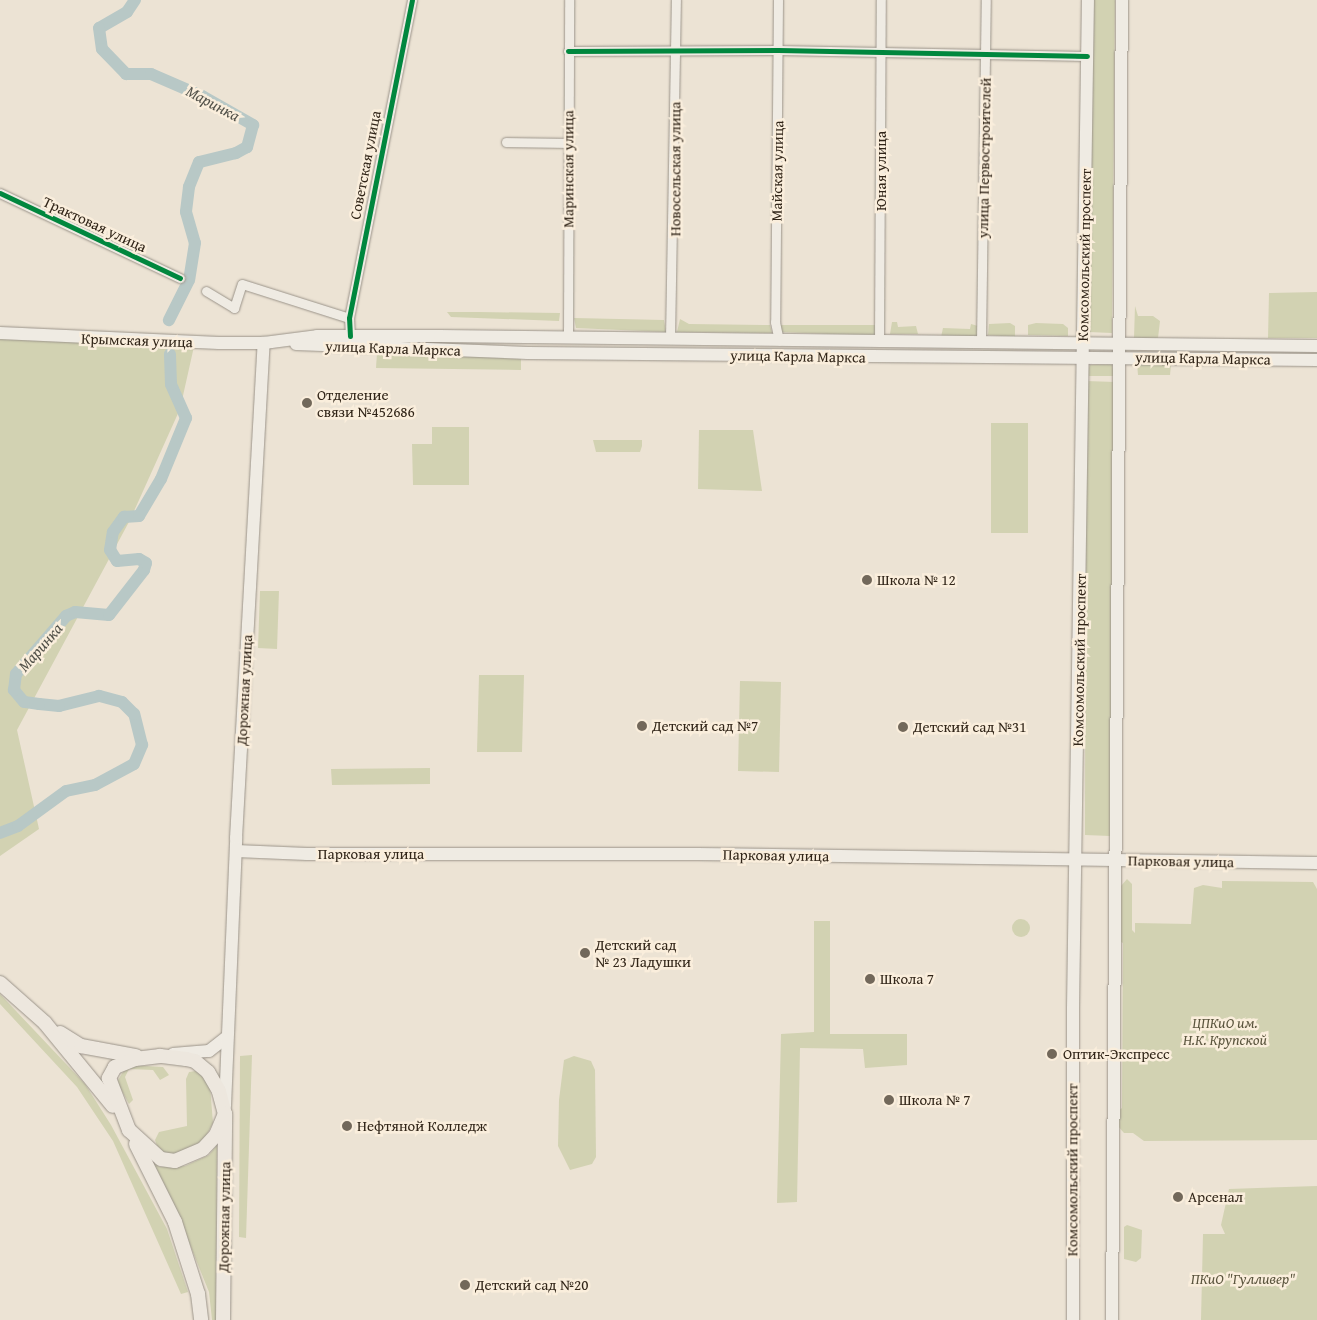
<!DOCTYPE html>
<meta charset="utf-8">
<style>
body{margin:0}
#map{position:relative;width:1317px;height:1320px;overflow:hidden;background:#ece3d4;font-family:"Gentium Book Plus",serif}
div>[style]{position:absolute}
[style*='--x']{left:calc(var(--x)*1px);top:calc(var(--y)*1px);width:calc(var(--w)*1px);rotate:calc(var(--a)*1deg)}
.green>*{inset:0;background:#d2d2b2}
.round{border-radius:50%}
.river>*{height:12px;margin:-6px;padding:0 6px;transform-origin:6px;border-radius:6px;background:#b8c8c6}
.roads{filter:drop-shadow(0 0 1px #9b948a) drop-shadow(0 0 1px #9b948a)}
.street>*{height:9px;margin:-4.5px;padding:0 4.5px;transform-origin:4.5px;border-radius:4.5px;background:#efebe3}
.secondary>*{height:12px;margin:-6px;padding:0 6px;transform-origin:6px;border-radius:6px;background:#efebe3}
.primary>*{height:14px;margin:-7px;padding:0 7px;transform-origin:7px;border-radius:7px;background:#ede7de}
.cycleway>*{height:5px;margin:-2.5px;padding:0 2.5px;transform-origin:2.5px;border-radius:2.5px;background:#00873e}
.dots>*{width:14px;height:14px;translate:-50% -50%;box-sizing:border-box;border:2px solid #faeedc;border-radius:50%}
span{translate:-50% -50%;white-space:nowrap;text-align:center;line-height:1.15;-webkit-text-stroke:5px #faeedc;paint-order:stroke}
.street-label{font-size:15px;color:#312518}
.poi-label{font-size:15px;color:#312518}
.left{translate:0 -50%;text-align:left}
.park-label{font-size:15px;color:#5b553e;font-style:italic}
.water-label{font-size:16px;color:#53524a;font-style:italic}
</style>
<div id="map">
<div class="green">
<div style="clip-path:polygon(1092px 0,1115px 0,1112px 333px,1089px 332px)"></div>
<div style="clip-path:polygon(1317px 292px,1317px 338px,1268px 338px,1269px 293px)"></div>
<div style="clip-path:polygon(1135px 306px,1138px 316px,1153px 316px,1160px 321px,1158px 338px,1134px 338px)"></div>
<div style="clip-path:polygon(447px 312px,478px 312px,560px 313px,559px 321px,451px 317px)"></div>
<div style="clip-path:polygon(574px 318px,664px 320px,666px 332px,576px 328px)"></div>
<div style="clip-path:polygon(680px 319px,689px 324px,770px 325px,772px 333px,677px 332px)"></div>
<div style="clip-path:polygon(892px 322px,897px 322px,898px 327px,916px 326px,918px 334px,890px 334px)"></div>
<div style="clip-path:polygon(1010px 323px,1015px 326px,1015px 337px,988px 335px,989px 324px)"></div>
<div style="clip-path:polygon(1036px 323px,1063px 324px,1068px 328px,1068px 336px,1028px 335px,1028px 325px)"></div>
<div style="clip-path:polygon(971px 324px,978px 326px,977px 337px,941px 337px,943px 328px,970px 329px)"></div>
<div style="clip-path:polygon(781px 325px,877px 325px,877px 336px,780px 332px)"></div>
<div style="clip-path:polygon(0 335px,195px 342px,180px 409px,130px 520px,17px 730px,39px 829px,0 856px)"></div>
<div style="clip-path:polygon(377px 353px,521px 356px,521px 370px,376px 368px)"></div>
<div style="clip-path:polygon(1137px 363px,1171px 365px,1170px 375px,1138px 375px)"></div>
<div style="clip-path:polygon(1112px 364px,1114px 376px,1086px 376px,1090px 365px)"></div>
<div style="clip-path:polygon(1086px 381px,1115px 382px,1110px 836px,1085px 835px)"></div>
<div style="clip-path:polygon(991px 423px,1028px 423px,1028px 533px,991px 533px)"></div>
<div style="clip-path:polygon(432px 427px,469px 427px,469px 485px,413px 485px,412px 444px,432px 444px)"></div>
<div style="clip-path:polygon(699px 430px,753px 430px,762px 491px,698px 489px)"></div>
<div style="clip-path:polygon(593px 440px,642px 440px,642px 446px,640px 452px,596px 452px)"></div>
<div style="clip-path:polygon(260px 591px,279px 591px,277px 649px,258px 648px)"></div>
<div style="clip-path:polygon(479px 675px,524px 675px,522px 752px,477px 752px)"></div>
<div style="clip-path:polygon(740px 681px,781px 682px,779px 772px,738px 771px)"></div>
<div style="clip-path:polygon(430px 768px,430px 784px,332px 785px,331px 769px)"></div>
<div style="clip-path:polygon(1127px 879px,1132px 884px,1132px 930px,1135px 933px,1135px 923px,1191px 924px,1194px 888px,1203px 885px,1222px 888px,1222px 881px,1313px 882px,1317px 889px,1317px 1140px,1144px 1141px,1133px 1133px,1124px 1133px,1117px 1125px,1118px 1111px,1122px 1108px,1123px 943px,1119px 941px,1121px 886px)"></div>
<div class="round" style="left:1012px;top:919px;width:18px;height:18px"></div>
<div style="clip-path:polygon(814px 921px,830px 921px,830px 1034px,907px 1034px,907px 1065px,865px 1068px,863px 1049px,800px 1048px,797px 1202px,777px 1203px,781px 1034px,814px 1032px)"></div>
<div style="clip-path:polygon(0 994px,85px 1084px,111px 1125px,167px 1229px,188px 1292px,181px 1294px,113px 1141px,77px 1087px,0 1004px)"></div>
<div style="clip-path:polygon(252px 1055px,246px 1238px,239px 1237px,240px 1056px)"></div>
<div style="clip-path:polygon(574px 1056px,591px 1061px,595px 1070px,596px 1157px,592px 1164px,570px 1170px,558px 1146px,559px 1100px,564px 1060px)"></div>
<div style="clip-path:polygon(127px 1065px,163px 1067px,169px 1075px,160px 1080px,153px 1070px,129px 1069px,125px 1077px,133px 1100px,129px 1104px,117px 1082px)"></div>
<div style="clip-path:polygon(196px 1071px,206px 1077px,210px 1086px,213px 1123px,204px 1140px,193px 1150px,179px 1155px,166px 1154px,158px 1149px,155px 1140px,159px 1132px,187px 1126px,186px 1079px,189px 1072px)"></div>
<div style="clip-path:polygon(217px 1145px,216px 1320px,212px 1320px,209px 1292px,186px 1235px,151px 1162px,160px 1167px,185px 1166px,209px 1155px)"></div>
<div style="clip-path:polygon(1317px 1186px,1317px 1320px,1201px 1320px,1203px 1234px,1225px 1234px,1221px 1225px,1229px 1189px)"></div>
<div style="clip-path:polygon(1127px 1225px,1142px 1230px,1141px 1258px,1136px 1262px,1124px 1259px,1124px 1227px)"></div>
</div>
<div class="river">
<div style="--x:135;--y:0;--w:14;--a:124"></div>
<div style="--x:127;--y:12;--w:32;--a:150"></div>
<div style="--x:99;--y:28;--w:21;--a:82"></div>
<div style="--x:102;--y:49;--w:35;--a:46"></div>
<div style="--x:126;--y:74;--w:25;--a:0"></div>
<div style="--x:151;--y:74;--w:56;--a:23.3"></div>
<div style="--x:202;--y:96;--w:59;--a:29.6"></div>
<div style="--x:253;--y:125;--w:23;--a:105"></div>
<div style="--x:247;--y:147;--w:13;--a:151"></div>
<div style="--x:236;--y:153;--w:38;--a:166"></div>
<div style="--x:199;--y:162;--w:27;--a:112"></div>
<div style="--x:189;--y:187;--w:25;--a:97"></div>
<div style="--x:186;--y:212;--w:32;--a:74"></div>
<div style="--x:195;--y:243;--w:37;--a:99"></div>
<div style="--x:189;--y:280;--w:45;--a:116.6"></div>
<div style="--x:0;--y:833;--w:19;--a:-21"></div>
<div style="--x:18;--y:826;--w:59;--a:-36.1"></div>
<div style="--x:66;--y:791;--w:30;--a:-12"></div>
<div style="--x:95;--y:785;--w:44;--a:-28.3"></div>
<div style="--x:134;--y:764;--w:21;--a:-67"></div>
<div style="--x:142;--y:745;--w:32;--a:-104"></div>
<div style="--x:134;--y:714;--w:17;--a:-135"></div>
<div style="--x:122;--y:702;--w:24;--a:-165"></div>
<div style="--x:99;--y:696;--w:41;--a:166"></div>
<div style="--x:59;--y:706;--w:20;--a:-174"></div>
<div style="--x:39;--y:704;--w:15;--a:-172"></div>
<div style="--x:24;--y:702;--w:16;--a:-130"></div>
<div style="--x:14;--y:690;--w:16;--a:-83"></div>
<div style="--x:16;--y:674;--w:77;--a:-49.2"></div>
<div style="--x:66;--y:616;--w:10;--a:-24"></div>
<div style="--x:75;--y:612;--w:34;--a:5"></div>
<div style="--x:109;--y:615;--w:57;--a:-52.1"></div>
<div style="--x:144;--y:570;--w:7;--a:-74"></div>
<div style="--x:146;--y:563;--w:8;--a:-150"></div>
<div style="--x:139;--y:559;--w:22;--a:175"></div>
<div style="--x:117;--y:561;--w:13;--a:-122"></div>
<div style="--x:110;--y:550;--w:18;--a:-81"></div>
<div style="--x:113;--y:532;--w:19;--a:-54"></div>
<div style="--x:124;--y:517;--w:15;--a:-4"></div>
<div style="--x:139;--y:516;--w:43;--a:-59.3"></div>
<div style="--x:161;--y:479;--w:66;--a:-67.7"></div>
<div style="--x:186;--y:418;--w:37;--a:-114"></div>
<div style="--x:171;--y:384;--w:30;--a:-92"></div>
</div>
<div class="roads">
<div class="street">
<div style="--x:778;--y:0;--w:322;--a:90.5"></div>
<div style="--x:775;--y:322;--w:19;--a:78"></div>
<div style="--x:568;--y:51;--w:210;--a:-0.3"></div>
<div style="--x:778;--y:50;--w:309;--a:1.1"></div>
<div style="--x:506;--y:142;--w:61;--a:0.9"></div>
<div style="--x:0;--y:193;--w:199;--a:25.3"></div>
<div style="--x:206;--y:291;--w:33;--a:31"></div>
<div style="--x:234;--y:308;--w:25;--a:-72"></div>
<div style="--x:242;--y:284;--w:112;--a:17.6"></div>
<div style="--x:350;--y:336;--w:18;--a:-93"></div>
<div style="--x:349;--y:318;--w:324;--a:-78.8"></div>
<div style="--x:568;--y:338;--w:338;--a:-89.8"></div>
<div style="--x:670;--y:338;--w:338;--a:-89"></div>
<div style="--x:879;--y:342;--w:342;--a:-89.7"></div>
<div style="--x:981;--y:342;--w:342;--a:-89.2"></div>
</div>
<div class="secondary">
<div style="--x:0;--y:333;--w:219;--a:2.6"></div>
<div style="--x:219;--y:343;--w:45;--a:0"></div>
<div style="--x:264;--y:343;--w:53;--a:-7.5"></div>
<div style="--x:317;--y:336;--w:123;--a:0"></div>
<div style="--x:440;--y:336;--w:877;--a:0.65"></div>
<div style="--x:296;--y:344;--w:232;--a:2.2"></div>
<div style="--x:528;--y:353;--w:789;--a:0.51"></div>
<div style="--x:236;--y:851;--w:71;--a:2.4"></div>
<div style="--x:307;--y:854;--w:391;--a:0"></div>
<div style="--x:698;--y:854;--w:619;--a:0.83"></div>
<div style="--x:173;--y:1054;--w:36;--a:-5"></div>
<div style="--x:209;--y:1051;--w:23;--a:-38"></div>
<div style="--x:225;--y:1106;--w:268;--a:-87.6"></div>
<div style="--x:236;--y:838;--w:496;--a:-86.8"></div>
<div style="--x:1073;--y:1320;--w:312;--a:-90"></div>
<div style="--x:1073;--y:1008;--w:1008;--a:-89.15"></div>
<div style="--x:1112;--y:1320;--w:1320;--a:-89.57"></div>
</div>
<div class="primary">
<div style="--x:0;--y:983;--w:60;--a:41.6"></div>
<div style="--x:45;--y:1023;--w:107;--a:50.7"></div>
<div style="--x:60;--y:1033;--w:25;--a:32"></div>
<div style="--x:81;--y:1046;--w:56;--a:10.3"></div>
<div style="--x:136;--y:1144;--w:87;--a:63.4"></div>
<div style="--x:175;--y:1222;--w:76;--a:72.3"></div>
<div style="--x:198;--y:1294;--w:26;--a:83"></div>
<div style="--x:223;--y:1320;--w:206;--a:-89.4"></div>
<div style="--x:225;--y:1114;--w:24;--a:-105"></div>
<div style="--x:219;--y:1091;--w:22;--a:-120"></div>
<div style="--x:208;--y:1072;--w:17;--a:-140"></div>
<div style="--x:195;--y:1061;--w:9;--a:-167"></div>
<div style="--x:186;--y:1059;--w:26;--a:-173"></div>
<div style="--x:160;--y:1056;--w:25;--a:173"></div>
<div style="--x:135;--y:1059;--w:22;--a:158"></div>
<div style="--x:115;--y:1067;--w:13;--a:119"></div>
<div style="--x:109;--y:1078;--w:56;--a:69"></div>
<div style="--x:129;--y:1130;--w:43;--a:42.2"></div>
<div style="--x:161;--y:1159;--w:14;--a:8"></div>
<div style="--x:175;--y:1161;--w:30;--a:-23"></div>
<div style="--x:203;--y:1149;--w:19;--a:-47"></div>
<div style="--x:216;--y:1135;--w:23;--a:-67"></div>
</div>
</div>
<div class="cycleway">
<div style="--x:568;--y:51;--w:210;--a:-0.3"></div>
<div style="--x:778;--y:50;--w:309;--a:1.1"></div>
<div style="--x:0;--y:193;--w:199;--a:25.3"></div>
<div style="--x:350;--y:336;--w:18;--a:-93"></div>
<div style="--x:349;--y:318;--w:324;--a:-78.8"></div>
</div>
<div class="dots">
<div style="left:307px;top:403px;background:#72685a"></div>
<div style="left:867px;top:580px;background:#72685a"></div>
<div style="left:642px;top:726px;background:#72685a"></div>
<div style="left:903px;top:727px;background:#72685a"></div>
<div style="left:585px;top:953px;background:#72685a"></div>
<div style="left:870px;top:979px;background:#72685a"></div>
<div style="left:1052px;top:1054px;background:#72685a"></div>
<div style="left:889px;top:1100px;background:#72685a"></div>
<div style="left:347px;top:1126px;background:#72685a"></div>
<div style="left:1178px;top:1197px;background:#72685a"></div>
<div style="left:465px;top:1285px;background:#72685a"></div>
</div>
<div class="street-label">
<span style="left:984px;top:158px;rotate:-89deg">улица Первостроителей</span>
<span style="left:365px;top:165px;rotate:-79deg">Советская улица</span>
<span style="left:568px;top:169px;rotate:-90deg">Маринская улица</span>
<span style="left:675px;top:169px;rotate:-90deg">Новосельская улица</span>
<span style="left:777px;top:171px;rotate:-89deg">Майская улица</span>
<span style="left:881px;top:171px;rotate:-90deg">Юная улица</span>
<span style="left:95px;top:224px;rotate:25deg">Трактовая улица</span>
<span style="left:1084px;top:255px;rotate:-89deg">Комсомольский проспект</span>
<span style="left:137px;top:340px;rotate:2deg">Крымская улица</span>
<span style="left:393px;top:348px;rotate:2deg">улица Карла Маркса</span>
<span style="left:798px;top:356px;rotate:1deg">улица Карла Маркса</span>
<span style="left:1203px;top:358px;rotate:1deg">улица Карла Маркса</span>
<span style="left:1079px;top:660px;rotate:-89deg">Комсомольский проспект</span>
<span style="left:244px;top:690px;rotate:-87deg">Дорожная улица</span>
<span style="left:371px;top:854px">Парковая улица</span>
<span style="left:776px;top:855px;rotate:1deg">Парковая улица</span>
<span style="left:1181px;top:861px;rotate:1deg">Парковая улица</span>
<span style="left:1072px;top:1170px;rotate:-90deg">Комсомольский проспект</span>
<span style="left:224px;top:1217px;rotate:-89deg">Дорожная улица</span>
</div>
<div class="poi-label">
<span class="left" style="left:317px;top:403px">Отделение<br>связи №452686</span>
<span class="left" style="left:877px;top:580px">Школа № 12</span>
<span class="left" style="left:652px;top:726px">Детский сад №7</span>
<span class="left" style="left:913px;top:727px">Детский сад №31</span>
<span class="left" style="left:595px;top:953px">Детский сад<br>№ 23 Ладушки</span>
<span class="left" style="left:880px;top:979px">Школа 7</span>
<span class="left" style="left:1063px;top:1054px">Оптик-Экспресс</span>
<span class="left" style="left:899px;top:1100px">Школа № 7</span>
<span class="left" style="left:357px;top:1126px">Нефтяной Колледж</span>
<span class="left" style="left:1188px;top:1197px">Арсенал</span>
<span class="left" style="left:475px;top:1285px">Детский сад №20</span>
</div>
<div class="park-label">
<span style="left:1225px;top:1031px">ЦПКиО им.<br>Н.К. Крупской</span>
<span style="left:1243px;top:1279px">ПКиО "Гулливер"</span>
</div>
<div class="water-label">
<span style="left:213px;top:103px;rotate:28deg">Маринка</span>
<span style="left:40px;top:647px;rotate:-49deg">Маринка</span>
</div>
</div>
